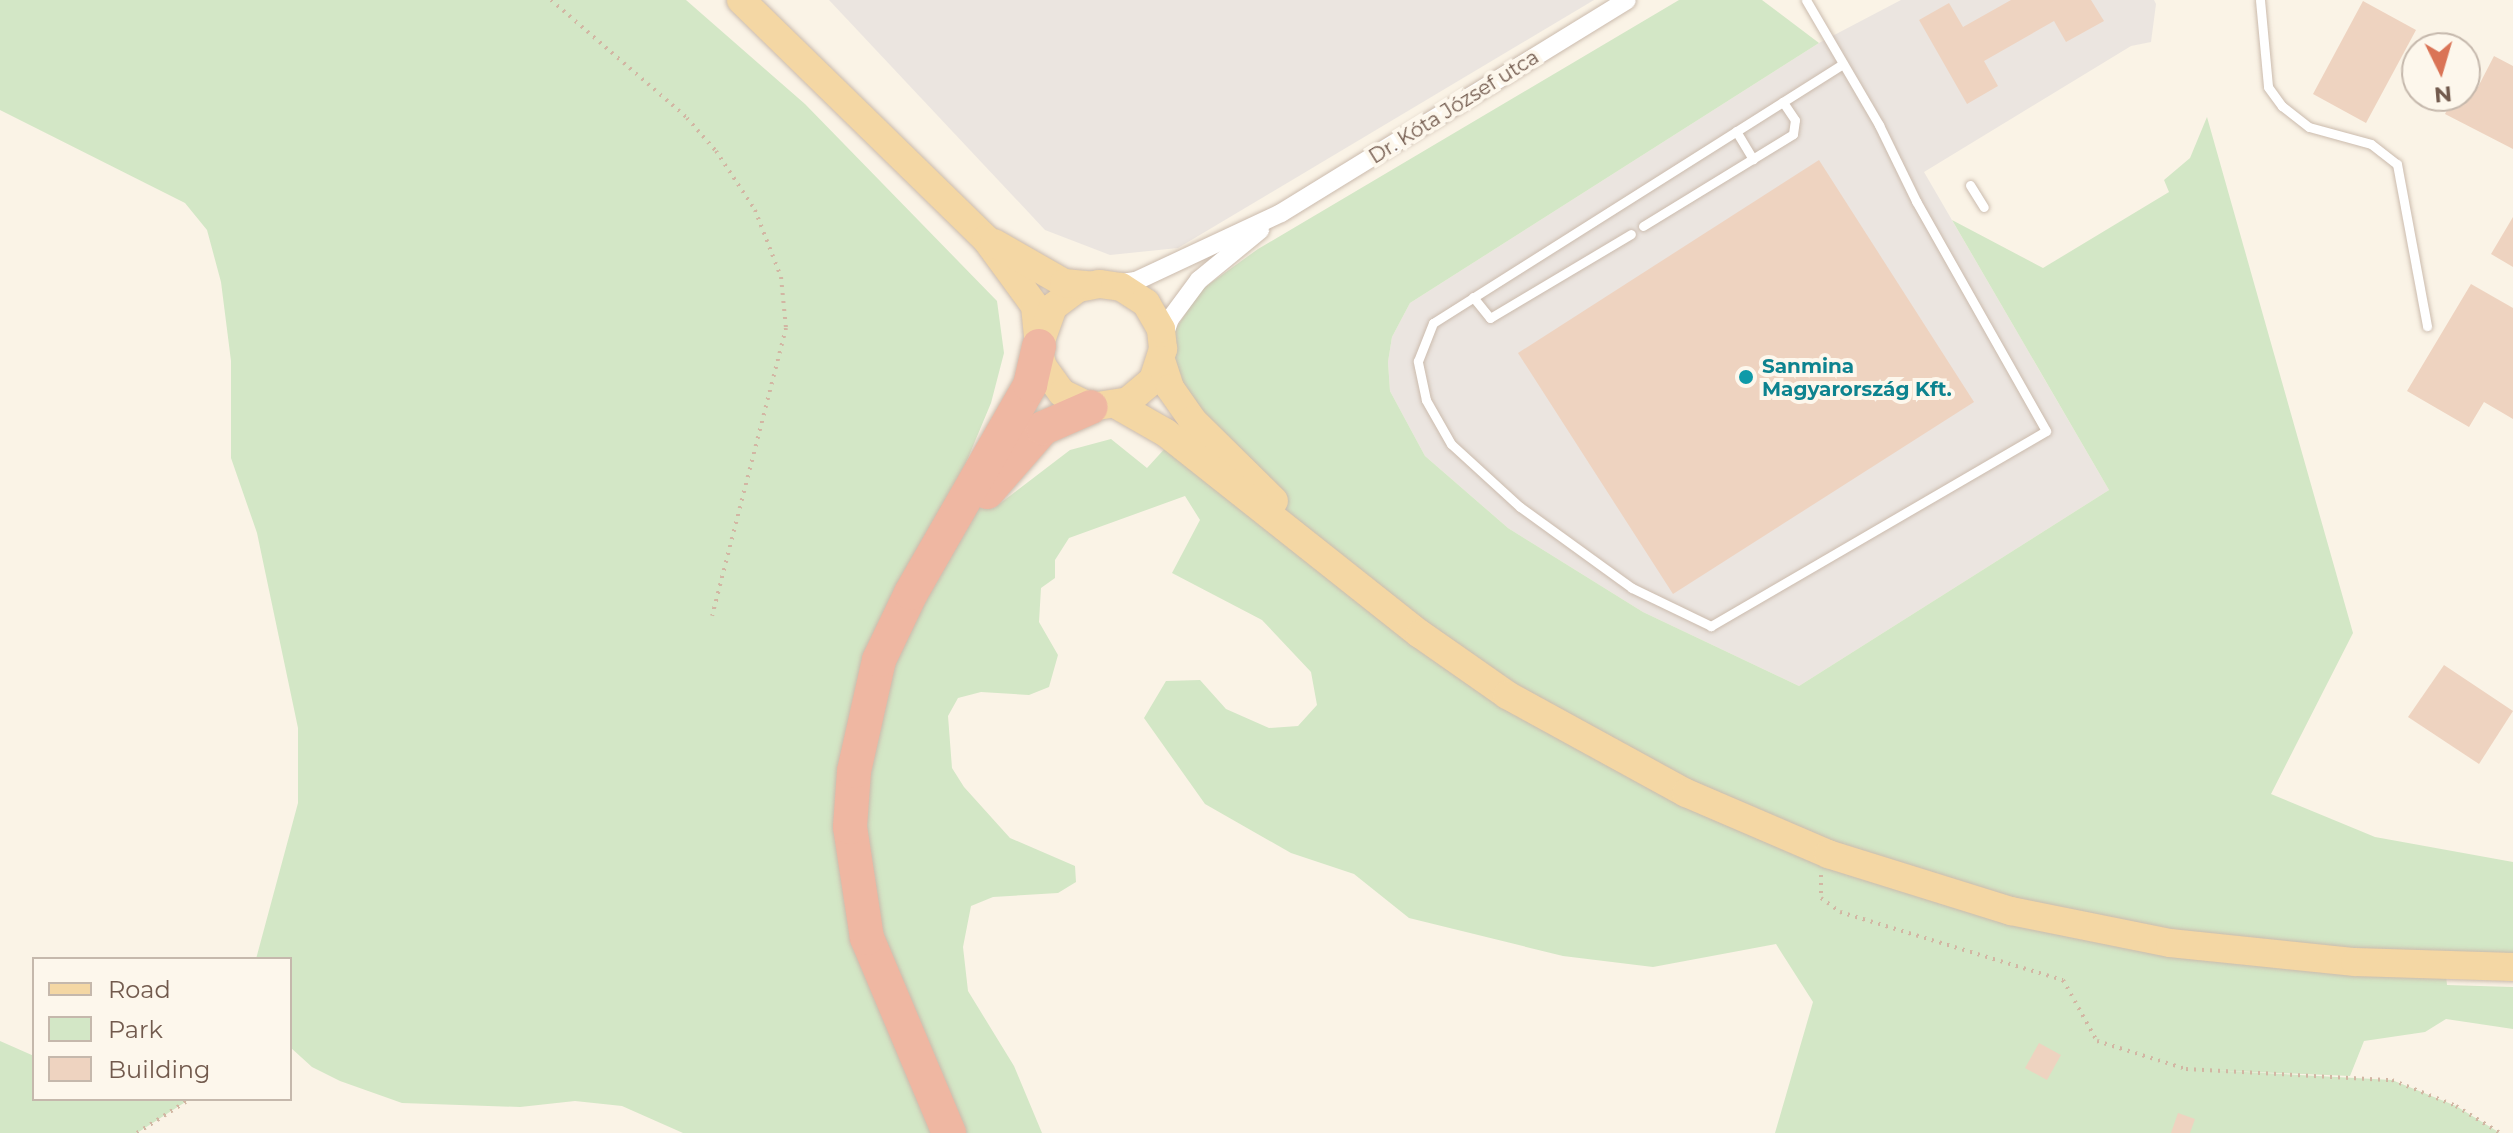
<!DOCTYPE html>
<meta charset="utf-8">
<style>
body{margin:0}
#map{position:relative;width:2513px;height:1133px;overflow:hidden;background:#faf3e6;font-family:Montserrat,sans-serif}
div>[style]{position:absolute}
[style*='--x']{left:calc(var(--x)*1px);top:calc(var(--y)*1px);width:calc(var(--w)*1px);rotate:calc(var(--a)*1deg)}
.industrial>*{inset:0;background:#ebe5e0}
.green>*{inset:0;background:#d3e7c6}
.building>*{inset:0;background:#eed3c0}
.path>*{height:4px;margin-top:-2px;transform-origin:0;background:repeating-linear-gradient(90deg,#d2b6a3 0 2px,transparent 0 8px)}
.roads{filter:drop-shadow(0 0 2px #cbbbad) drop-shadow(0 0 2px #cbbbad)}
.lane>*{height:9px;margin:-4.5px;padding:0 4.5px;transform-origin:4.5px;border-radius:4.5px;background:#fff}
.street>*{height:18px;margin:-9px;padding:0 9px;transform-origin:9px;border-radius:9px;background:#fff}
.primary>*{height:28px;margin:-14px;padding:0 14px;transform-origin:14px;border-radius:14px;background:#f4d7a4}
.highway>*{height:34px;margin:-17px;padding:0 17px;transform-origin:17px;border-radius:17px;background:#efb7a2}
.dots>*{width:22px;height:22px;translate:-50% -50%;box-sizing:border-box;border:4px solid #fdf7ec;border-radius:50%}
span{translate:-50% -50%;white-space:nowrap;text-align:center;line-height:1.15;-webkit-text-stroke:8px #fdf7ec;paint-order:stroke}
.street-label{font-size:20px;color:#725a4d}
.culture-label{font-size:20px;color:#0d838f;font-weight:700}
.left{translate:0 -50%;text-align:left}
.legend{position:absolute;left:32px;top:957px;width:260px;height:144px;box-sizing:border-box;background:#fdf7ec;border:2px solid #c5b8ac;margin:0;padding:10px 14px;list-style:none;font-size:24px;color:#725a4d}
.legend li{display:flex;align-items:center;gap:16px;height:40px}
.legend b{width:40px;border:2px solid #c5b8ac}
.north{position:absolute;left:2401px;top:32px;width:80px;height:80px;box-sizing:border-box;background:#fdf7ec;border:2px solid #c5b8ac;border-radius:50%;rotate:175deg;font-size:22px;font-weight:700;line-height:32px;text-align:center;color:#725a4d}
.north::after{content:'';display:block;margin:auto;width:28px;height:36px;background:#da7456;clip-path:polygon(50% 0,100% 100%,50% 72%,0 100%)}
</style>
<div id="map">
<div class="industrial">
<div style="clip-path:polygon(829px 0,1594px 0,1178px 248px,1110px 255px,1045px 230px)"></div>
<div style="clip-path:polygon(1901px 0,2154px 0,2156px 4px,2151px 42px,2131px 46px,1924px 172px,2109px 490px,1799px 686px,1643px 612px,1508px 528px,1425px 456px,1390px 391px,1388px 362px,1392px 337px,1410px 303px,1819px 43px)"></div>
</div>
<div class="green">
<div style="clip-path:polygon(0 0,686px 0,805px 104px,997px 301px,1004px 353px,991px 403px,955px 489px,994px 508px,1070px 450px,1111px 439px,1147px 468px,1190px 421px,1169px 339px,1201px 290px,1258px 249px,1679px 0,1762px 0,1819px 43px,1410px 303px,1392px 337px,1388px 362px,1390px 391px,1425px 456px,1508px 528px,1643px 612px,1799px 686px,2109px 490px,1952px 220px,2043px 268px,2169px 192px,2164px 180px,2190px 158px,2207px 117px,2353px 633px,2271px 794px,2375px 837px,2513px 862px,2513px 965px,2445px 966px,2447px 985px,2513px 987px,2513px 1029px,2446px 1019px,2425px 1032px,2364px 1041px,2350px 1076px,2208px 1070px,2392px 1080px,2456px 1106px,2500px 1133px,1775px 1133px,1813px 1002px,1776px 944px,1653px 967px,1563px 956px,1409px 918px,1354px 874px,1291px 853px,1205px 804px,1144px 718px,1166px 681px,1200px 680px,1226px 709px,1269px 728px,1298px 726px,1317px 705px,1311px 672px,1262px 620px,1172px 573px,1200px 520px,1185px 496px,1069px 538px,1055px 560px,1055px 578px,1041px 588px,1039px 622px,1058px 655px,1049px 687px,1029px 695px,981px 692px,958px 698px,948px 716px,952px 768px,964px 787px,1010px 838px,1075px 866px,1076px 882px,1058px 893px,993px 897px,971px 906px,963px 947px,968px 991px,1014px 1066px,1042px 1133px,683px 1133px,622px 1106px,575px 1101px,520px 1107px,402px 1103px,340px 1081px,312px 1067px,290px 1047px,290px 959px,256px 959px,298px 803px,298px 728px,257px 533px,231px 458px,231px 361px,221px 282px,207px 230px,185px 203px,0 110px)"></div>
<div style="clip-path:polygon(0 1041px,34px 1056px,34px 1099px,190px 1099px,137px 1133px,0 1133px)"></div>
</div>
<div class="building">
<div style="clip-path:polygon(2011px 0,2091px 0,2104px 21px,2066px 42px,2054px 21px,1984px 61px,1998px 86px,1967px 104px,1919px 20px,1949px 3px,1963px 27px)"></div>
<div style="clip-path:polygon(2363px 1px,2416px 30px,2366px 123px,2313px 94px)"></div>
<div style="clip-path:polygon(2494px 56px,2513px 66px,2513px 149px,2445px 114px,2454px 96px,2465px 96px,2465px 80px,2478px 87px)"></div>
<div style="clip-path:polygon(1819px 160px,1974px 402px,1673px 594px,1518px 353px)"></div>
<div style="clip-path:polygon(2513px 217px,2513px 267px,2491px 254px)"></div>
<div style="clip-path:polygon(2471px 284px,2513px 308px,2513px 419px,2484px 402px,2469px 427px,2407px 391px)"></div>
<div style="clip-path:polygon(2444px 665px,2513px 711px,2479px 764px,2408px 717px)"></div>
<div style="clip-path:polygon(2039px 1043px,2061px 1055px,2047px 1080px,2025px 1068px)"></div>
<div style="clip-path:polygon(2178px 1113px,2195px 1119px,2190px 1133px,2171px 1133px)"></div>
</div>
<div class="path">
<div style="--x:551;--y:0;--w:180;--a:40.9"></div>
<div style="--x:687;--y:118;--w:44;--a:48.7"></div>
<div style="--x:716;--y:151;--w:71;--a:56.5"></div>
<div style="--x:755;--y:210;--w:72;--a:68.8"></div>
<div style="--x:781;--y:277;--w:51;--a:84.4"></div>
<div style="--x:786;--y:328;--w:297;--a:104.4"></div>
<div style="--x:1821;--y:875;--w:23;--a:90"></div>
<div style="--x:1821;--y:898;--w:24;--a:36"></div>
<div style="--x:1840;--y:912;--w:233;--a:17"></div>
<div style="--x:2063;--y:980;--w:70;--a:60.9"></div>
<div style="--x:2097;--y:1041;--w:93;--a:17.5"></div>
<div style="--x:2186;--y:1069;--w:206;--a:3.1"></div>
<div style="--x:2392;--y:1080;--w:69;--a:22.1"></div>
<div style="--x:2456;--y:1106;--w:52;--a:31.5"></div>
<div style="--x:137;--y:1133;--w:63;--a:-32.7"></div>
</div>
<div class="roads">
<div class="lane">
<div style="--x:1806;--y:0;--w:145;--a:59.7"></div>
<div style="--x:1879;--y:125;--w:85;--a:64"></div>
<div style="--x:1916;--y:201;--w:264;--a:60.5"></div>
<div style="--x:2046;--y:431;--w:388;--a:149.8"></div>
<div style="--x:1711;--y:626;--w:88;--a:-154.3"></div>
<div style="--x:1632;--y:588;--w:138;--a:-144.1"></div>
<div style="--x:1520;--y:507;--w:93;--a:-137.6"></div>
<div style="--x:1451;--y:444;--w:51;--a:-119.6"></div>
<div style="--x:1426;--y:400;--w:40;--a:-102"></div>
<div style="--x:1418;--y:361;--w:41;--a:-68.5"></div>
<div style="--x:1433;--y:323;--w:485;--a:-32.3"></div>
<div style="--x:2260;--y:0;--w:87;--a:84.7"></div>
<div style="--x:2268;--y:87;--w:24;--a:54"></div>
<div style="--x:2282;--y:106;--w:34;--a:38"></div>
<div style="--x:2309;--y:127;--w:64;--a:15.3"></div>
<div style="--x:2371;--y:144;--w:33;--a:38"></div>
<div style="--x:2397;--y:164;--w:165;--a:79.5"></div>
<div style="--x:1736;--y:131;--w:33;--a:59"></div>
<div style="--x:1970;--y:185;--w:26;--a:58"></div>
<div style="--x:1643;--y:226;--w:176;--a:-31.5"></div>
<div style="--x:1793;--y:134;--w:14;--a:-82"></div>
<div style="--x:1795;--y:120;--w:22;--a:-124"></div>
<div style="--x:1473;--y:297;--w:27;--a:51"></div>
<div style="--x:1490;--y:318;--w:164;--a:-30.8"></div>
</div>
<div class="street">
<div style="--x:1114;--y:284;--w:22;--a:-8"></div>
<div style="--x:1136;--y:281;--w:160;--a:-25.1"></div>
<div style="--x:1281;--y:213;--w:406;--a:-31.6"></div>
<div style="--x:1163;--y:339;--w:21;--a:-71"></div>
<div style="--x:1170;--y:319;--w:49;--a:-53.4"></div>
<div style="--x:1199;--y:280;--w:79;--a:-39.3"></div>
</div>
<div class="primary">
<div style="--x:741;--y:0;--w:342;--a:44.3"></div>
<div style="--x:986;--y:239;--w:83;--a:53.8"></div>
<div style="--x:1035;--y:306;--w:51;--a:84.4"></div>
<div style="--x:1040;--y:357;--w:10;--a:73"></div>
<div style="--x:1043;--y:367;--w:32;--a:54"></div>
<div style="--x:1062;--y:393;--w:32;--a:26"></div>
<div style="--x:1091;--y:407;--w:37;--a:-9"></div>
<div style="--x:1128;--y:401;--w:33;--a:-40"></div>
<div style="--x:1153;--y:380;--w:33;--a:-72"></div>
<div style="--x:1163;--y:349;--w:20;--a:-96"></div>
<div style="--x:1161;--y:329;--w:30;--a:-120"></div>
<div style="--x:1146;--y:303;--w:30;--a:-147"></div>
<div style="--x:1121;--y:287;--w:22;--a:-172"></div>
<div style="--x:1099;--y:284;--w:21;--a:169"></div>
<div style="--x:1078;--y:288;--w:31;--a:143"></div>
<div style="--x:1053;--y:307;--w:41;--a:109.7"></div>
<div style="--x:994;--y:243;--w:81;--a:29.7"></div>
<div style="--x:1064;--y:283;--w:24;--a:5"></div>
<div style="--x:1161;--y:360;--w:29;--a:72"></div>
<div style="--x:1170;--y:388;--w:39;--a:55"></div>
<div style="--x:1192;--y:420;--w:115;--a:44.6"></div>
<div style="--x:1117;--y:405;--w:56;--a:29.7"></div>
<div style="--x:1166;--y:433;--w:324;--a:38.4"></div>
<div style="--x:1420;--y:634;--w:106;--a:35"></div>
<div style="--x:1507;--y:695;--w:204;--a:28.7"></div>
<div style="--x:1686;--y:793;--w:155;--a:23.2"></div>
<div style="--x:1828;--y:854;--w:192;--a:17.3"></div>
<div style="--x:2011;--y:911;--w:162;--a:11.4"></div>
<div style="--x:2170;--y:943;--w:186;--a:5.9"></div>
<div style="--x:2355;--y:962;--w:158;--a:1.8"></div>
</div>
<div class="highway">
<div style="--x:987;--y:492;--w:85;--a:-48.8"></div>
<div style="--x:1043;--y:428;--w:52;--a:-23.6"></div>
<div style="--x:949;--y:1133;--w:212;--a:-112.8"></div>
<div style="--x:867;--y:938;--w:112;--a:-98.7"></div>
<div style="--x:850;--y:827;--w:56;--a:-85.9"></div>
<div style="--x:854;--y:771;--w:114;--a:-77.3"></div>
<div style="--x:879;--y:660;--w:74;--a:-64.5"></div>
<div style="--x:911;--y:593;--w:240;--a:-60.2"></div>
<div style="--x:1030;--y:385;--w:40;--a:-77"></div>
</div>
</div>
<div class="dots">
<div style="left:1746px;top:377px;background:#0f9aa8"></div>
</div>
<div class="street-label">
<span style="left:1454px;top:107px;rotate:-32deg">Dr. Kóta József utca</span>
</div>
<div class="culture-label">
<span class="left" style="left:1762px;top:378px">Sanmina<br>Magyarország Kft.</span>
</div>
<ul class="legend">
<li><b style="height:10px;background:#f4d7a4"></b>Road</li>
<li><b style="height:22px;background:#d3e7c6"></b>Park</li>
<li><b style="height:22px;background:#eed3c0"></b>Building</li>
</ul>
<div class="north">N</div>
</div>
